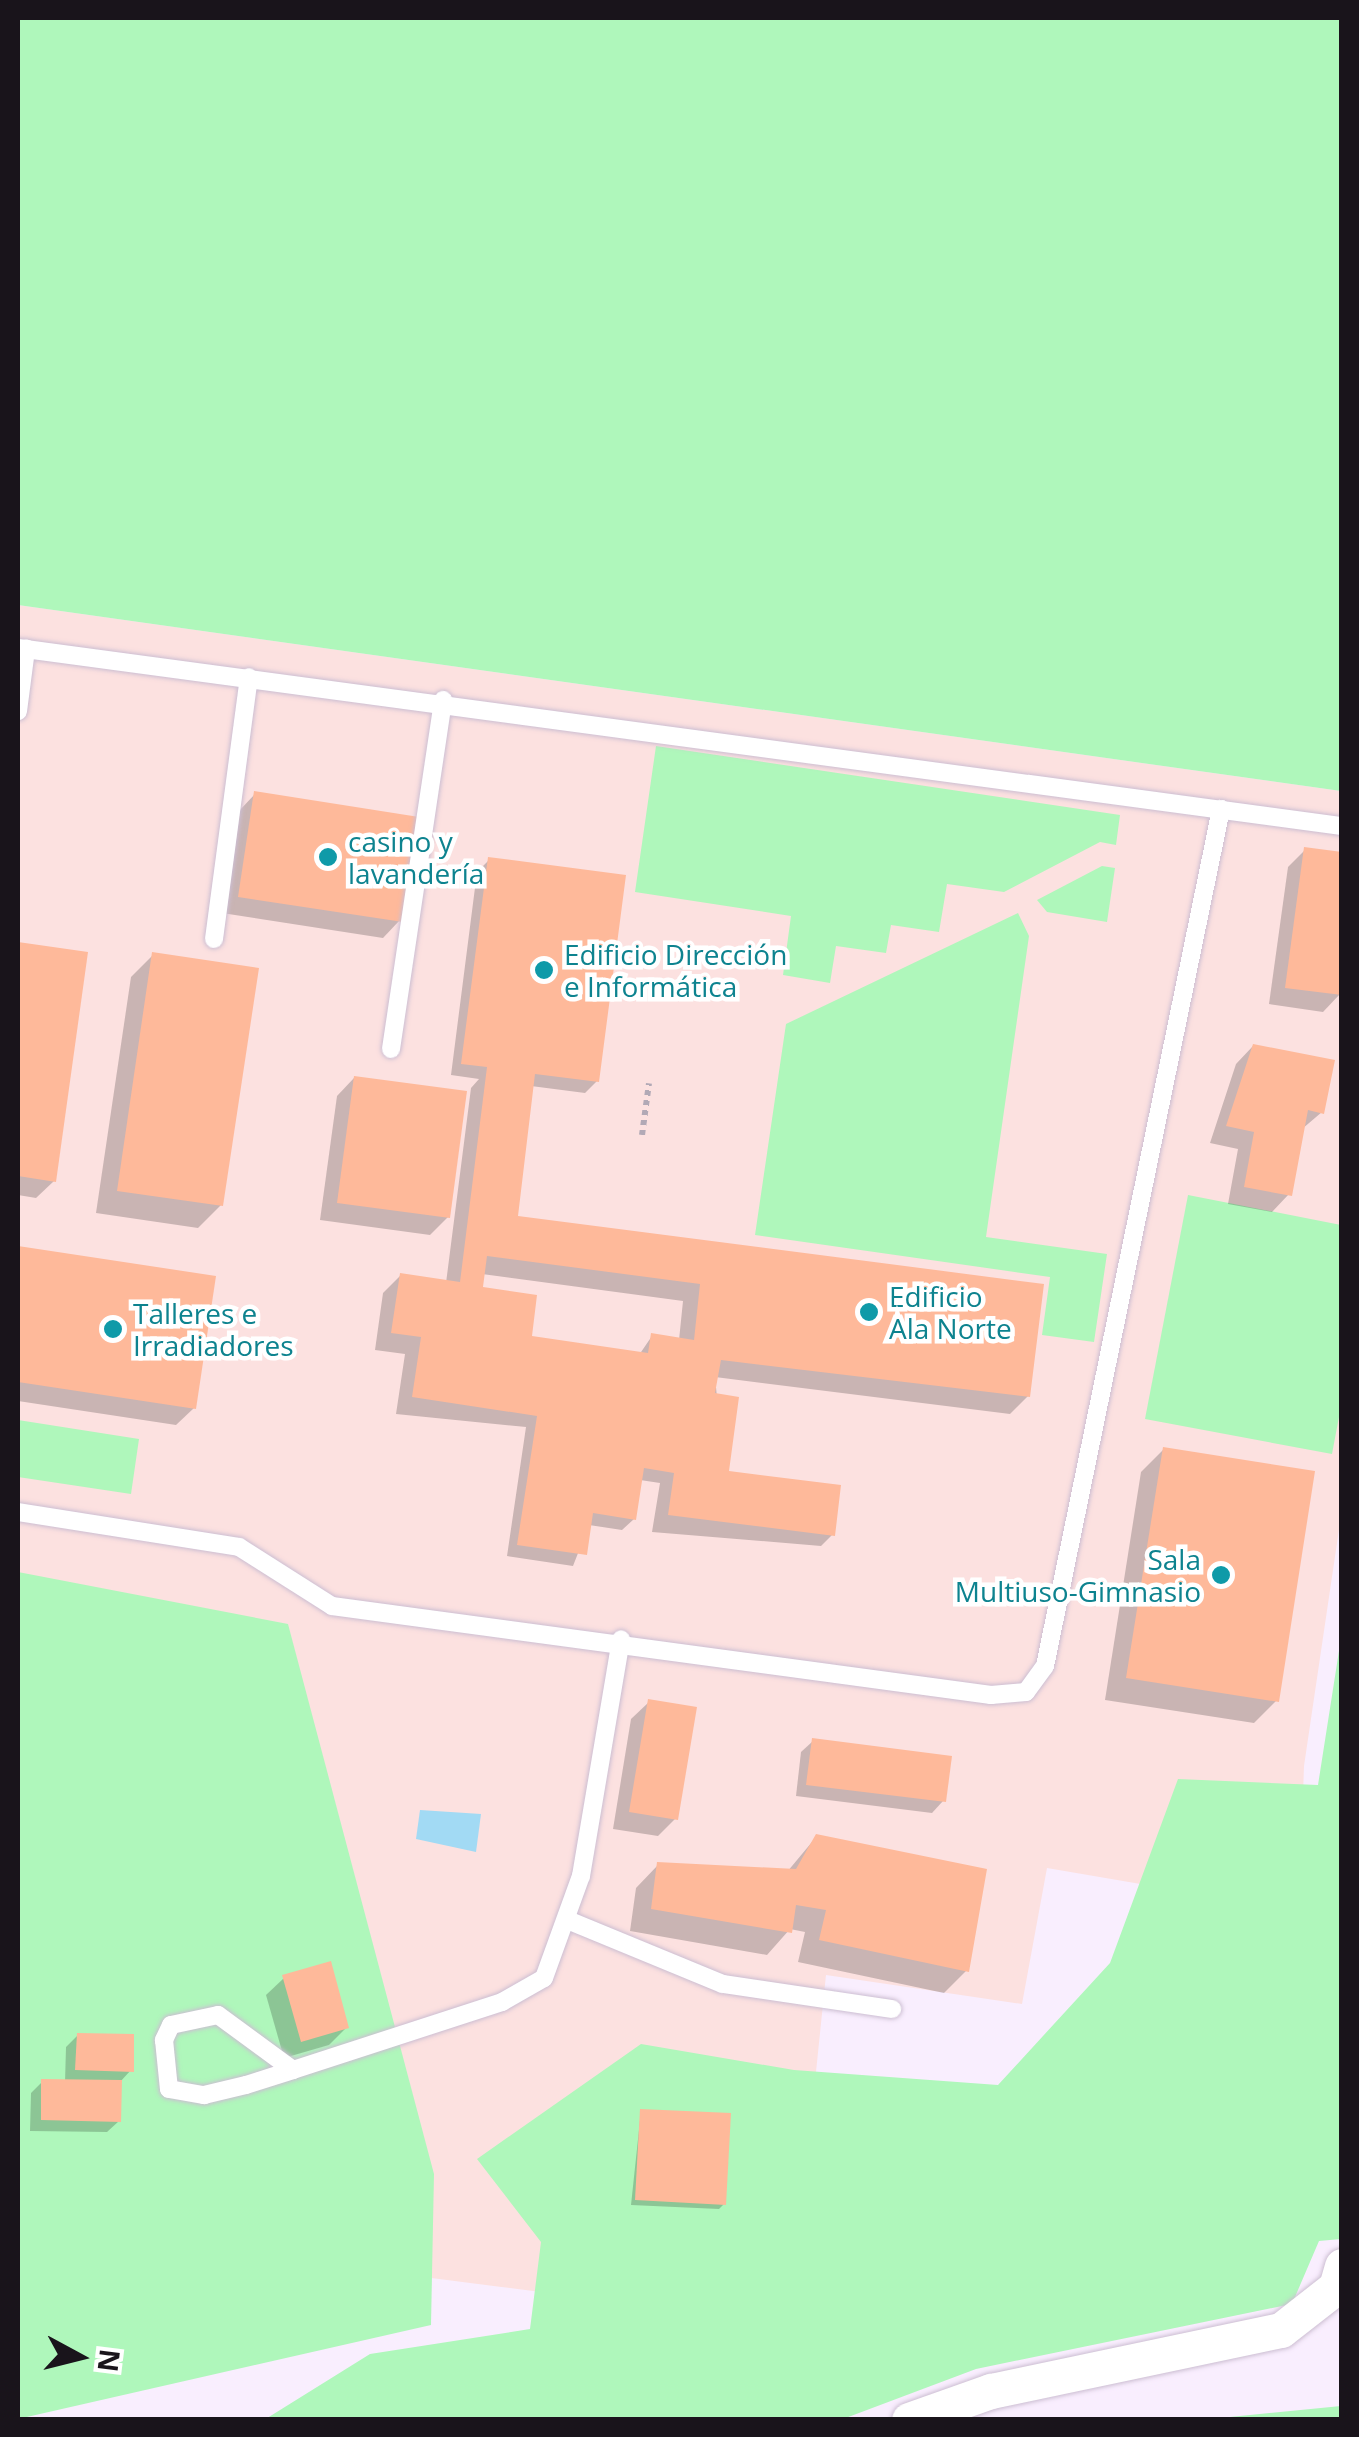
<!DOCTYPE html>
<meta charset="utf-8">
<style>
body{margin:0}
#map{position:relative;width:1359px;height:2437px;overflow:hidden;background:#f9eefe;font-family:"Open Sans",sans-serif}
div>[style]{position:absolute}
[style*='--x']{left:calc(var(--x)*1px);top:calc(var(--y)*1px);width:calc(var(--w)*1px);rotate:calc(var(--a)*1deg)}
.industrial>*{inset:0;background:#fce1e0}
.green>*{inset:0;background:#aff7bb}
.water>*{inset:0;background:#a2daf4}
.shadow>*{inset:0;background:#0003}
.building>*{inset:0;background:#feb99a}
.path>*{height:6px;margin-top:-3px;transform-origin:0;background:repeating-linear-gradient(90deg,#b2a9b6 0 5px,transparent 0 10px)}
.roads{filter:drop-shadow(0 0 2px #ccbed2) drop-shadow(0 0 2px #ccbed2)}
.lane>*{height:18px;margin:-9px;padding:0 9px;transform-origin:9px;border-radius:9px;background:#fff}
.street>*{height:35px;margin:-17.5px;padding:0 17.5px;transform-origin:17.5px;border-radius:17.5px;background:#fff}
.dots>*{width:28px;height:28px;translate:-50% -50%;box-sizing:border-box;border:5px solid #fff;border-radius:50%}
span{translate:-50% -50%;white-space:nowrap;text-align:center;line-height:1.15;-webkit-text-stroke:9px #fff;paint-order:stroke}
.culture-label{font-size:28px;color:#0d838f}
.left{translate:0 -50%;text-align:left}
.right{translate:-100% -50%;text-align:right}
.frame{position:absolute;inset:0;border:20px solid #19141b;pointer-events:none}
.north{position:absolute;left:30px;top:2307px;width:100px;height:100px;-webkit-text-stroke:8px #fff;paint-order:stroke;rotate:97deg;font-size:28px;font-weight:700;line-height:40px;text-align:center;color:#19141b}
.north::after{content:'';display:block;margin:auto;width:35px;height:45px;background:#19141b;clip-path:polygon(50% 0,100% 100%,50% 72%,0 100%)}
</style>
<div id="map">
<div class="industrial">
<div style="clip-path:polygon(18px 605px,1341px 791px,1341px 1516px,1304px 1766px,1299px 1911px,1047px 1868px,1022px 2004px,826px 1975px,790px 2324px,205px 2249px,18px 2243px)"></div>
</div>
<div class="green">
<div style="clip-path:polygon(18px 18px,1341px 18px,1341px 791px,18px 605px)"></div>
<div style="clip-path:polygon(656px 746px,1120px 815px,1116px 845px,1100px 842px,1004px 892px,947px 884px,939px 932px,891px 925px,886px 953px,836px 946px,830px 983px,783px 975px,791px 916px,635px 892px)"></div>
<div style="clip-path:polygon(1102px 866px,1115px 868px,1107px 922px,1047px 912px,1037px 900px)"></div>
<div style="clip-path:polygon(1018px 913px,1029px 936px,986px 1237px,1107px 1254px,1094px 1342px,1042px 1335px,1050px 1277px,755px 1235px,786px 1024px)"></div>
<div style="clip-path:polygon(1188px 1195px,1341px 1225px,1342px 1401px,1332px 1454px,1145px 1419px)"></div>
<div style="clip-path:polygon(18px 1420px,139px 1439px,131px 1494px,18px 1477px)"></div>
<div style="clip-path:polygon(18px 1572px,288px 1624px,434px 2174px,431px 2325px,18px 2419px)"></div>
<div style="clip-path:polygon(1341px 1638px,1341px 2239px,1319px 2241px,1292px 2304px,976px 2369px,843px 2419px,264px 2420px,370px 2354px,530px 2329px,541px 2242px,477px 2159px,641px 2044px,794px 2070px,998px 2085px,1110px 1963px,1178px 1779px,1318px 1785px)"></div>
<div style="clip-path:polygon(1341px 2406px,1341px 2419px,1210px 2419px)"></div>
</div>
<div class="water">
<div style="clip-path:polygon(420px 1810px,481px 1814px,476px 1852px,416px 1839px)"></div>
</div>
<div class="shadow">
<div style="clip-path:polygon(255px 794px,400px 920px,383px 938px,222px 913px,238px 812px)"></div>
<div style="clip-path:polygon(1305px 850px,1340px 994px,1323px 1012px,1269px 1004px,1288px 867px)"></div>
<div style="clip-path:polygon(evenodd,489px 860px,597px 1081px,585px 1093px,531px 1086px,515px 1218px,1028px 1396px,1010px 1414px,715px 1377px,725px 1479px,832px 1535px,821px 1546px,652px 1532px,660px 1483px,640px 1480px,634px 1519px,622px 1530px,589px 1525px,573px 1566px,507px 1556px,526px 1427px,396px 1414px,405px 1354px,375px 1350px,383px 1293px,400px 1276px,446px 1283px,471px 1088px,479px 1079px,451px 1075px,477px 872px,489px 860px,482px 1274px,683px 1301px,679px 1340px,652px 1336px,639px 1355px,528px 1344px,480px 1289px,482px 1274px)"></div>
<div style="clip-path:polygon(18px 944px,85px 954px,54px 1181px,36px 1198px,18px 1195px)"></div>
<div style="clip-path:polygon(153px 955px,221px 1205px,198px 1228px,96px 1213px,131px 977px)"></div>
<div style="clip-path:polygon(1253px 1046px,1322px 1112px,1302px 1129px,1289px 1194px,1272px 1212px,1228px 1204px,1238px 1149px,1210px 1143px,1236px 1064px)"></div>
<div style="clip-path:polygon(354px 1078px,448px 1217px,430px 1235px,320px 1220px,337px 1096px)"></div>
<div style="clip-path:polygon(18px 1248px,213px 1278px,194px 1408px,176px 1425px,18px 1401px)"></div>
<div style="clip-path:polygon(1164px 1449px,1276px 1701px,1254px 1723px,1105px 1700px,1141px 1472px)"></div>
<div style="clip-path:polygon(649px 1702px,676px 1818px,658px 1836px,613px 1829px,631px 1719px)"></div>
<div style="clip-path:polygon(813px 1741px,943px 1801px,932px 1813px,796px 1796px,801px 1752px)"></div>
<div style="clip-path:polygon(817px 1836px,966px 1971px,944px 1993px,798px 1962px,805px 1932px,790px 1929px,767px 1955px,630px 1931px,636px 1888px,658px 1865px,787px 1872px)"></div>
<div style="clip-path:polygon(284px 1978px,346px 2028px,329px 2045px,284px 2058px,266px 1995px)"></div>
<div style="clip-path:polygon(78px 2035px,131px 2070px,120px 2082px,119px 2121px,107px 2132px,30px 2131px,31px 2093px,42px 2082px,65px 2082px,66px 2047px)"></div>
<div style="clip-path:polygon(641px 2111px,724px 2204px,719px 2209px,631px 2205px)"></div>
</div>
<div class="building">
<div style="clip-path:polygon(254px 791px,419px 817px,403px 922px,238px 897px)"></div>
<div style="clip-path:polygon(1304px 847px,1342px 852px,1342px 995px,1285px 988px)"></div>
<div style="clip-path:polygon(evenodd,488px 857px,626px 875px,599px 1082px,535px 1074px,518px 1216px,1044px 1284px,1030px 1397px,721px 1360px,715px 1393px,739px 1397px,729px 1471px,841px 1485px,835px 1536px,668px 1515px,674px 1473px,644px 1468px,636px 1520px,593px 1513px,587px 1555px,517px 1545px,537px 1416px,412px 1397px,421px 1337px,391px 1333px,400px 1273px,460px 1282px,487px 1067px,461px 1064px,488px 857px,487px 1256px,700px 1284px,694px 1340px,651px 1333px,648px 1353px,532px 1336px,537px 1295px,483px 1287px,487px 1256px)"></div>
<div style="clip-path:polygon(18px 942px,88px 952px,56px 1182px,18px 1176px)"></div>
<div style="clip-path:polygon(152px 952px,259px 968px,223px 1206px,117px 1191px)"></div>
<div style="clip-path:polygon(1253px 1044px,1335px 1060px,1324px 1114px,1308px 1110px,1292px 1196px,1244px 1187px,1254px 1132px,1226px 1126px)"></div>
<div style="clip-path:polygon(354px 1076px,467px 1091px,450px 1218px,337px 1203px)"></div>
<div style="clip-path:polygon(18px 1246px,216px 1276px,196px 1409px,18px 1382px)"></div>
<div style="clip-path:polygon(1163px 1447px,1315px 1471px,1279px 1702px,1126px 1678px)"></div>
<div style="clip-path:polygon(648px 1699px,697px 1707px,678px 1820px,629px 1812px)"></div>
<div style="clip-path:polygon(812px 1738px,952px 1756px,946px 1802px,806px 1785px)"></div>
<div style="clip-path:polygon(816px 1834px,987px 1869px,969px 1972px,819px 1940px,826px 1910px,796px 1905px,792px 1933px,651px 1909px,657px 1862px,796px 1869px)"></div>
<div style="clip-path:polygon(331px 1961px,349px 2028px,301px 2042px,282px 1975px)"></div>
<div style="clip-path:polygon(77px 2033px,134px 2034px,134px 2072px,75px 2070px)"></div>
<div style="clip-path:polygon(41px 2079px,122px 2080px,121px 2122px,41px 2120px)"></div>
<div style="clip-path:polygon(640px 2109px,731px 2113px,726px 2205px,635px 2200px)"></div>
</div>
<div class="path">
<div style="--x:642;--y:1135;--w:52;--a:-82.3"></div>
</div>
<div class="roads">
<div class="lane">
<div style="--x:18;--y:648;--w:1336;--a:7.66"></div>
<div style="--x:18;--y:711;--w:63;--a:-82.6"></div>
<div style="--x:214;--y:939;--w:264;--a:-82.4"></div>
<div style="--x:391;--y:1049;--w:353;--a:-81.5"></div>
<div style="--x:18;--y:1512;--w:224;--a:9"></div>
<div style="--x:239;--y:1547;--w:110;--a:32.4"></div>
<div style="--x:332;--y:1606;--w:665;--a:7.69"></div>
<div style="--x:991;--y:1695;--w:35;--a:-5"></div>
<div style="--x:1026;--y:1692;--w:32;--a:-54"></div>
<div style="--x:1045;--y:1666;--w:875;--a:-78.39"></div>
<div style="--x:570;--y:1921;--w:165;--a:22.4"></div>
<div style="--x:723;--y:1984;--w:171;--a:8.4"></div>
<div style="--x:293;--y:2070;--w:93;--a:-143.7"></div>
<div style="--x:218;--y:2015;--w:48;--a:168"></div>
<div style="--x:171;--y:2025;--w:17;--a:115"></div>
<div style="--x:164;--y:2040;--w:49;--a:84.2"></div>
<div style="--x:169;--y:2089;--w:36;--a:10"></div>
<div style="--x:204;--y:2095;--w:43;--a:-13.4"></div>
<div style="--x:246;--y:2085;--w:49;--a:-17.7"></div>
<div style="--x:293;--y:2070;--w:220;--a:-18"></div>
<div style="--x:502;--y:2002;--w:48;--a:-29.7"></div>
<div style="--x:544;--y:1978;--w:109;--a:-70.1"></div>
<div style="--x:581;--y:1876;--w:240;--a:-80.4"></div>
</div>
<div class="street">
<div style="--x:909;--y:2420;--w:87;--a:-19.5"></div>
<div style="--x:991;--y:2391;--w:296;--a:-11.9"></div>
<div style="--x:1281;--y:2330;--w:70;--a:-38"></div>
<div style="--x:1336;--y:2287;--w:22;--a:-74"></div>
</div>
</div>
<div class="dots">
<div style="left:328px;top:857px;background:#0f9aa8"></div>
<div style="left:544px;top:970px;background:#0f9aa8"></div>
<div style="left:869px;top:1312px;background:#0f9aa8"></div>
<div style="left:113px;top:1329px;background:#0f9aa8"></div>
<div style="left:1221px;top:1575px;background:#0f9aa8"></div>
</div>
<div class="culture-label">
<span class="left" style="left:348px;top:857px">casino y<br>lavandería</span>
<span class="left" style="left:564px;top:970px">Edificio Dirección<br>e Informática</span>
<span class="left" style="left:889px;top:1312px">Edificio<br>Ala Norte</span>
<span class="left" style="left:133px;top:1329px">Talleres e<br>Irradiadores</span>
<span class="right" style="left:1201px;top:1575px">Sala<br>Multiuso-Gimnasio</span>
</div>
<div class="frame"></div>
<div class="north">N</div>
</div>
